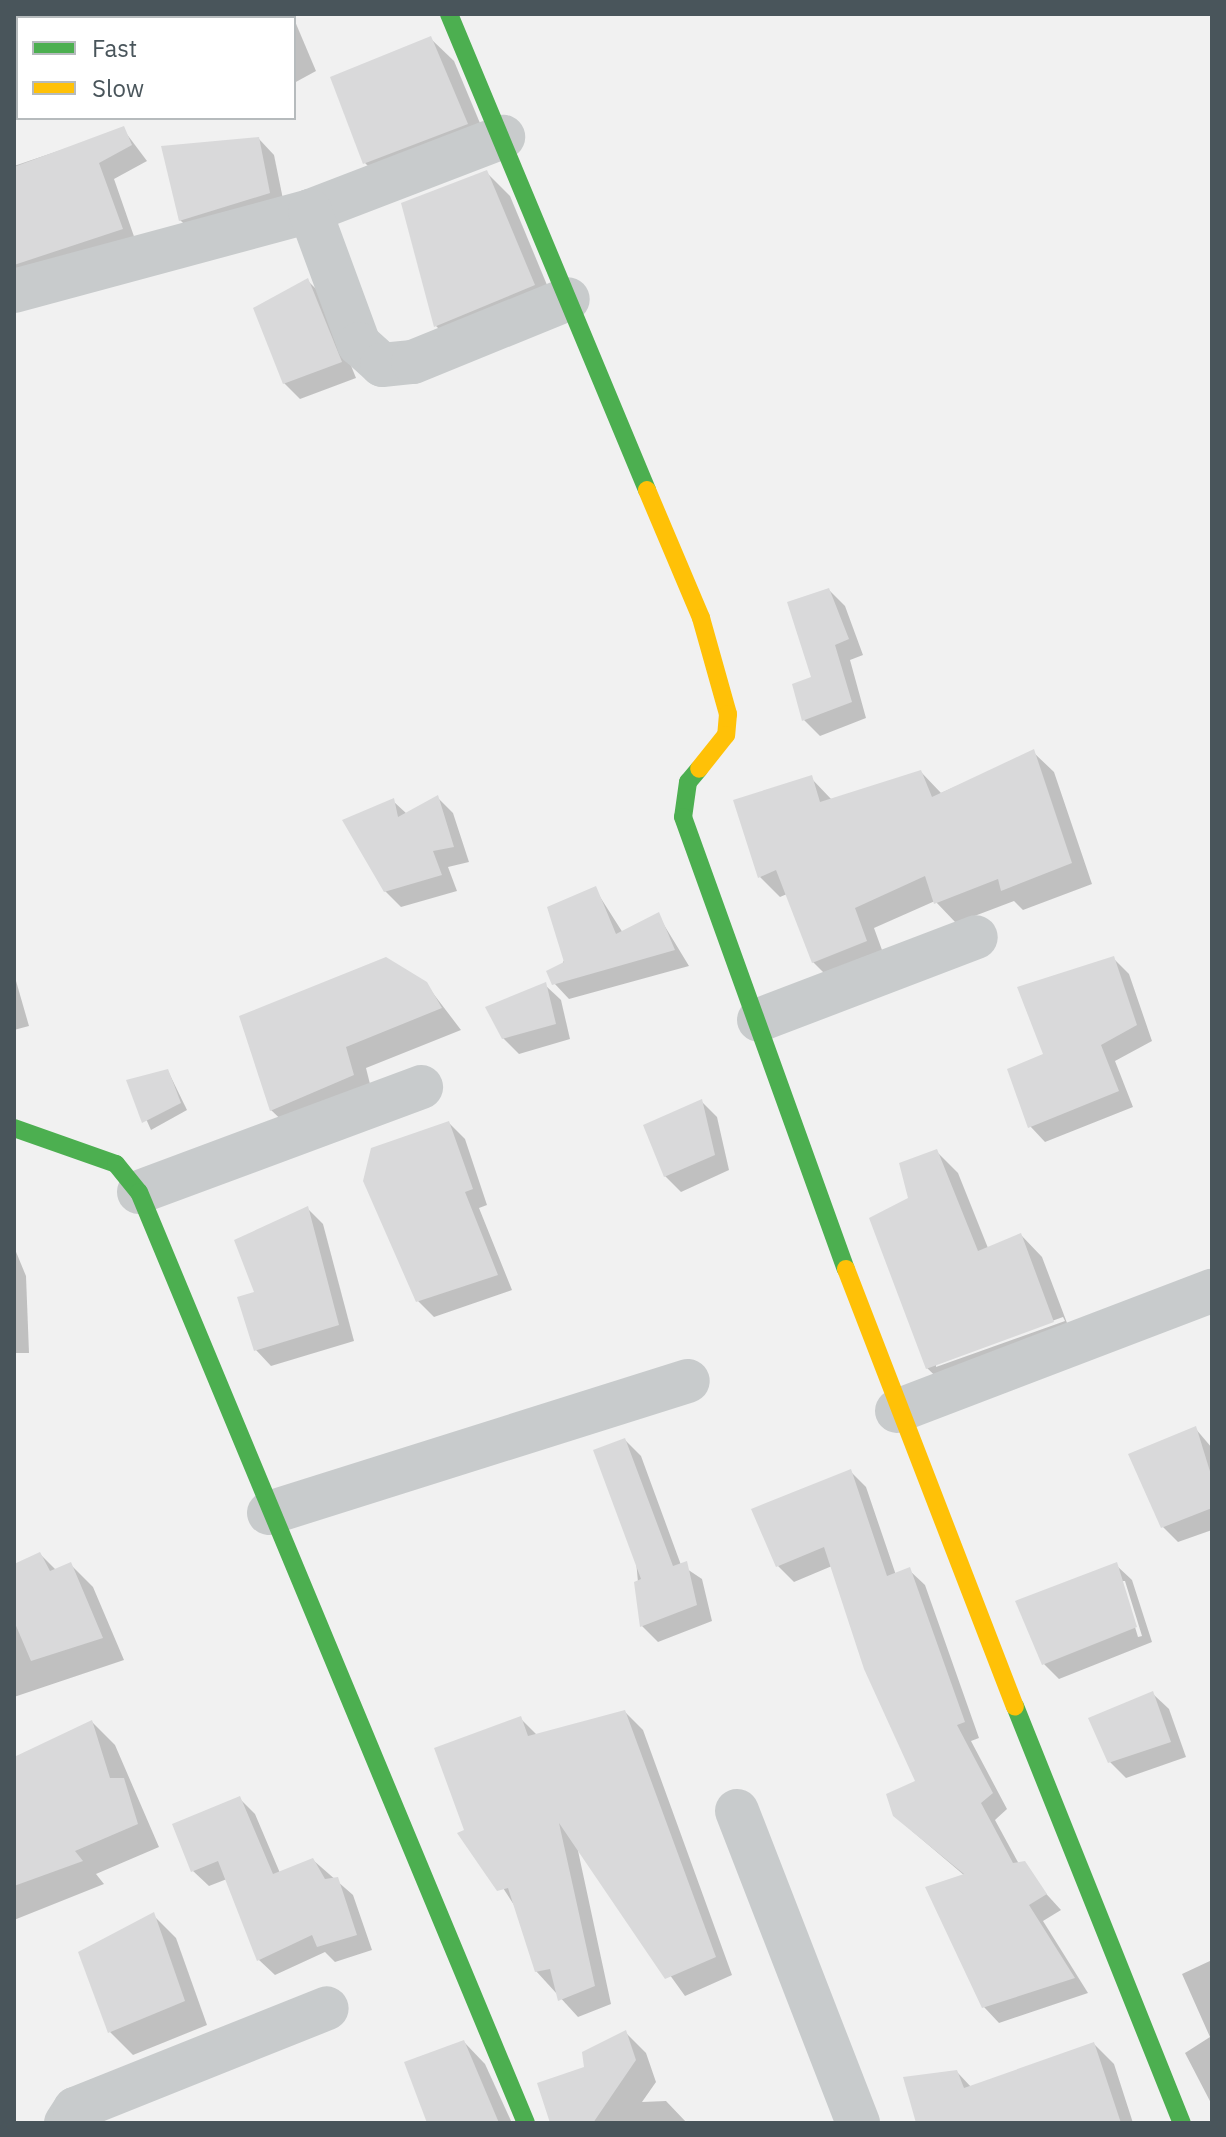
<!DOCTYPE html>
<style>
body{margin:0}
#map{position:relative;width:1226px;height:2137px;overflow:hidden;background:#f1f1f1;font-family:"IBM Plex Sans",sans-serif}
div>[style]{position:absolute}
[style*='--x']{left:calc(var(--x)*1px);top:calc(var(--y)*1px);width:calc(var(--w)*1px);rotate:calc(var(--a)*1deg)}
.shadow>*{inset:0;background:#0003}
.building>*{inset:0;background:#d9d9da}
.street>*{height:44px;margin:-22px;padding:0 22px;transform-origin:22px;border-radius:22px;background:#c8cbcc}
.fast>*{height:18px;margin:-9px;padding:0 9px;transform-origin:9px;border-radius:9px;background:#4caf50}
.slow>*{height:18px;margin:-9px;padding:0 9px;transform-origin:9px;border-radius:9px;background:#ffc107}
span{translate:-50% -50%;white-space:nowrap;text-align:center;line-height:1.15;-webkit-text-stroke:7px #fff;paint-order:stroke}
.frame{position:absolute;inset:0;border:16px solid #49555b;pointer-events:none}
.legend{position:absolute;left:16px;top:16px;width:280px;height:104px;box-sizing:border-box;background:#fff;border:2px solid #b6bbbd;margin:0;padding:10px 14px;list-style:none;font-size:24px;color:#49555b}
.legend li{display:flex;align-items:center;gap:16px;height:40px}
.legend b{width:40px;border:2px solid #b6bbbd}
</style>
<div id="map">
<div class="shadow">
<div style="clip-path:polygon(256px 14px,289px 14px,293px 18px,246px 18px)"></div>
<div style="clip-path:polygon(294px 19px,316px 71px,294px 83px)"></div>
<div style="clip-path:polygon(430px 38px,454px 61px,490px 147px,388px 186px,365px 163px)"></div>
<div style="clip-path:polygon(123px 129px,147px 161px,114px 179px,137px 245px,14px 277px,14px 166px)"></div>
<div style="clip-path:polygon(259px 139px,274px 155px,285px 209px,196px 235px,180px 220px)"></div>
<div style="clip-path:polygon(486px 172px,510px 196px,557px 309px,459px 349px,436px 326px)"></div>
<div style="clip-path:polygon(308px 281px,323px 296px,356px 378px,300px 399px,284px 383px)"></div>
<div style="clip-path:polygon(829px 590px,845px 606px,863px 655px,850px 660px,866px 718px,820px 736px,804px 720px)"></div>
<div style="clip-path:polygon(1033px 752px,1054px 772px,1092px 884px,1023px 910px,1014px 901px,956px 923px,935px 901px,874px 928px,886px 961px,834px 983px,813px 962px,787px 894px,780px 897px,760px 877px,811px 778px,832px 800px,921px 772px,941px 793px)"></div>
<div style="clip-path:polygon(438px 798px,453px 813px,469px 862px,448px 867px,457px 891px,401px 907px,385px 891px,393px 801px,407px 814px)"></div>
<div style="clip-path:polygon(595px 889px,623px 933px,658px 915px,689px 966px,569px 999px,554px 983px)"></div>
<div style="clip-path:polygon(1113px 958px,1129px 974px,1152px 1041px,1115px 1061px,1133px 1107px,1045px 1142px,1030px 1126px,1045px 1055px)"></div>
<div style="clip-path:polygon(14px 974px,29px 1026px,14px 1030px)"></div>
<div style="clip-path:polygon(426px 984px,461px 1030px,366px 1068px,373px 1096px,292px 1130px,271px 1110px,241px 1017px)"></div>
<div style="clip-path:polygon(545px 985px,561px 1000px,570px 1039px,519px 1054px,503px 1038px)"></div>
<div style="clip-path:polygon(168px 1071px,187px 1110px,151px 1130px,129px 1081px)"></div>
<div style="clip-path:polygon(702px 1102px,717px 1117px,729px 1170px,681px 1192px,665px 1176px)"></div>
<div style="clip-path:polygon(449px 1123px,465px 1139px,487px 1205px,479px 1208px,512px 1290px,434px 1317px,418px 1301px)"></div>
<div style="clip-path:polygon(evenodd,936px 1151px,958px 1173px,988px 1248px,1021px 1235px,1042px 1257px,1075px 1344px,949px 1389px,927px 1368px,911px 1199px,936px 1151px,1063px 1317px,1065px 1321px,936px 1367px,936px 1363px,1063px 1317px)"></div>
<div style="clip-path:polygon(307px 1208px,323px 1224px,354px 1341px,271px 1366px,256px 1350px,256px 1293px)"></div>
<div style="clip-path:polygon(14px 1247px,26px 1276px,29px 1353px,14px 1353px)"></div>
<div style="clip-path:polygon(1195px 1428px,1212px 1448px,1212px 1530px,1178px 1542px,1163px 1527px)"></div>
<div style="clip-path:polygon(625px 1440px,641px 1456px,681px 1565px,702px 1579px,712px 1621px,658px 1642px,642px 1626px)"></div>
<div style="clip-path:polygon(850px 1471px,866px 1487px,896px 1575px,909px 1570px,925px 1585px,979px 1738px,971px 1741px,1007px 1809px,995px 1820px,1019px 1864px,1061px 1910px,1043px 1921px,1088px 1993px,999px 2023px,984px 2007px,965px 1876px,912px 1831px,917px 1782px,832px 1566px,794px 1582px,778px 1566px)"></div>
<div style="clip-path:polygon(40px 1554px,56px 1570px,70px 1564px,93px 1587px,124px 1660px,14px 1697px,14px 1566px)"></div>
<div style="clip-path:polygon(evenodd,1116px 1565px,1132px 1580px,1152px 1642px,1059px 1679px,1044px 1664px,1116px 1565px,1121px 1581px,1125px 1581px,1142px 1636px,1138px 1637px,1121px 1581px)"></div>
<div style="clip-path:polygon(1153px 1694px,1169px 1709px,1186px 1757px,1126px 1778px,1110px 1762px)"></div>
<div style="clip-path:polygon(625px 1712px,643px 1730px,732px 1975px,685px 1996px,577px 1846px,611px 2004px,578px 2017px,536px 1971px,516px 1908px,466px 1831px,521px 1719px,537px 1735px)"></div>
<div style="clip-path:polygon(92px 1722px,115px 1745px,159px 1847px,96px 1874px,104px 1884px,14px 1920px,14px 1759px)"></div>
<div style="clip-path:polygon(239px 1798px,255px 1814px,280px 1873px,313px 1860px,353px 1895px,372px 1950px,335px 1962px,325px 1952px,275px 1975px,259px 1960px,227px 1879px,209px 1886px,193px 1871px)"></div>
<div style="clip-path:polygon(153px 1915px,176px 1938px,207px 2025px,133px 2055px,110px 2032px)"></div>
<div style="clip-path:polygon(1212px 1960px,1212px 2105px,1185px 2053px,1210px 2037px,1182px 1974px)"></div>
<div style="clip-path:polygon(625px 2032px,646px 2053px,656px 2082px,642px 2102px,666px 2101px,687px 2123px,567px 2123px,586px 2068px)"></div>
<div style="clip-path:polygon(464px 2042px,485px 2064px,512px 2123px,429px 2123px)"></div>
<div style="clip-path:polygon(1094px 2044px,1114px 2064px,1133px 2123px,919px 2123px,957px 2072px,972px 2088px)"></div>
</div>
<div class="building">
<div style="clip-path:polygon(431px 36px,468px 124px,363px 164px,330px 77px)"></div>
<div style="clip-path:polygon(124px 126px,132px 145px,99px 163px,123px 229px,14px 265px,14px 167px)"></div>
<div style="clip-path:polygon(259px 137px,270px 193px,179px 221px,161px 146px)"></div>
<div style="clip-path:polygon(487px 170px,535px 285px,434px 327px,401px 203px)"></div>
<div style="clip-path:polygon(308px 278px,342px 362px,283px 384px,253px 308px)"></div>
<div style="clip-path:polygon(829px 588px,849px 639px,835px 645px,852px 702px,802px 721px,792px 684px,811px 677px,787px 602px)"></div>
<div style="clip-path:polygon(1034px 749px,1072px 863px,1001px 891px,998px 879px,934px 904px,925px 876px,855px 908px,867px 941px,812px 963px,776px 870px,758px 878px,733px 800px,812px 775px,820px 802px,921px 770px,932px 797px)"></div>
<div style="clip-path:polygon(438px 795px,454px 847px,433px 851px,442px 875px,384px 892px,342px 820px,394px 798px,398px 817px)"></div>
<div style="clip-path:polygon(596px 886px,616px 934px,659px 912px,675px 950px,552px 985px,546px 971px,564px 962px,547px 907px)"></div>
<div style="clip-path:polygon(1114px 956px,1137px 1025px,1101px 1045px,1119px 1091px,1028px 1128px,1007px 1069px,1043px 1054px,1017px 987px)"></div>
<div style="clip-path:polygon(386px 957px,427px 982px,442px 1008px,346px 1047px,354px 1075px,270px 1111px,239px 1016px)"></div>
<div style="clip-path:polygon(546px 982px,556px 1024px,502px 1039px,485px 1007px)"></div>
<div style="clip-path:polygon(168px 1069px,181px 1103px,142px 1123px,126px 1080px)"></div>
<div style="clip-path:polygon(702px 1099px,715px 1155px,664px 1177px,643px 1125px)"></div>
<div style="clip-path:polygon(449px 1121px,473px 1189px,465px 1192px,498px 1275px,416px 1302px,363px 1181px,371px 1148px)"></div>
<div style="clip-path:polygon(937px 1149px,978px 1251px,1021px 1233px,1054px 1322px,926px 1369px,869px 1218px,908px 1198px,899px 1163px)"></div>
<div style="clip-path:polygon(308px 1206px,339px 1325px,254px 1351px,237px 1297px,254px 1292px,234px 1240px)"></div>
<div style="clip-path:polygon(1196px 1426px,1212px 1478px,1212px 1508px,1161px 1528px,1128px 1454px)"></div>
<div style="clip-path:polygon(625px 1438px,673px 1566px,687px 1561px,697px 1605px,640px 1627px,634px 1582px,641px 1579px,593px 1450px)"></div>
<div style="clip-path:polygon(851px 1469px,887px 1576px,910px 1567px,965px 1722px,957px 1725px,993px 1793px,981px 1803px,1013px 1863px,1025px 1861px,1047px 1894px,1029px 1905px,1075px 1978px,982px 2008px,925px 1887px,964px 1874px,893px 1816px,886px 1794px,915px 1781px,864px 1669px,824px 1547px,776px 1567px,751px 1509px)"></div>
<div style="clip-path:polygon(40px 1552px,50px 1571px,71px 1562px,103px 1638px,31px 1661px,14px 1621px,14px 1564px)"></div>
<div style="clip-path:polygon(1117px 1562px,1137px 1627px,1042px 1665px,1015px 1601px)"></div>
<div style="clip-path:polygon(1153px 1691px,1171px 1742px,1108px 1763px,1088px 1718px)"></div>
<div style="clip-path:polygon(625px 1710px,716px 1957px,665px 1979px,559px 1823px,595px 1986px,558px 2001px,550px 1969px,535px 1972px,508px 1888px,497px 1891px,457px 1833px,464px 1830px,434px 1748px,521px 1716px,528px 1736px)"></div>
<div style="clip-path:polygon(92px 1720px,110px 1778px,124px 1778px,138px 1824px,75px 1851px,83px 1861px,14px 1886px,14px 1757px)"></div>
<div style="clip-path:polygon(240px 1796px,273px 1874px,313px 1858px,325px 1879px,338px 1877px,357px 1935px,317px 1947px,312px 1935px,257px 1961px,218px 1861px,191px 1872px,172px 1824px)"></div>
<div style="clip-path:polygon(154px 1912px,185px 2001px,108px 2033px,78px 1952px)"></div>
<div style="clip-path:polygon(626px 2030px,636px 2060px,593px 2123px,550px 2123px,537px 2083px,584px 2067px,582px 2052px)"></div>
<div style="clip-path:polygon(464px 2040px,499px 2123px,427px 2123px,404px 2062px)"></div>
<div style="clip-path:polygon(1094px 2042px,1121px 2123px,916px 2123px,903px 2077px,957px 2070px,964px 2088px)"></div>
</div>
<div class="street">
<div style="--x:310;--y:211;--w:207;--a:-21"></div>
<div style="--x:14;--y:291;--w:307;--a:-15.1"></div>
<div style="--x:310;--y:211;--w:142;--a:69.8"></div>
<div style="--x:359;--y:344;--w:31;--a:42"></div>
<div style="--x:382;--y:365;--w:31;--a:-6"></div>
<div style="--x:413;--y:362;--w:167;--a:-22.1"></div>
<div style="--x:759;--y:1020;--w:232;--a:-20.9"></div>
<div style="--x:139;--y:1192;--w:301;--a:-20.4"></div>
<div style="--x:897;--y:1411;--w:337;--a:-20.9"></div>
<div style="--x:269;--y:1513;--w:439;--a:-17.5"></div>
<div style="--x:737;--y:1811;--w:335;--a:68.8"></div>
<div style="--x:66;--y:2123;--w:17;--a:-57"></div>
<div style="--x:75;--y:2109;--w:271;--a:-21.8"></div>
</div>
<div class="fast">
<div style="--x:449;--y:14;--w:516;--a:67.41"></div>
<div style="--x:699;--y:769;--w:17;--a:130"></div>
<div style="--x:688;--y:782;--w:35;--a:98"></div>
<div style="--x:683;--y:817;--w:480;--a:70.2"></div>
<div style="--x:14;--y:1128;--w:108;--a:19.4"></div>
<div style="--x:116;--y:1164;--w:36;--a:51"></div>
<div style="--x:139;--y:1192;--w:1008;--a:67.43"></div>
<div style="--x:1015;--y:1706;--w:449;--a:68.2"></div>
</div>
<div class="slow">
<div style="--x:647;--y:490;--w:139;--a:67.1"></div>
<div style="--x:701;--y:618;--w:100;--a:74.3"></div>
<div style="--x:728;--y:714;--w:21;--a:95"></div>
<div style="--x:726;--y:735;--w:43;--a:128.5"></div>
<div style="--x:846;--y:1269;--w:469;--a:68.9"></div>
</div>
<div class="frame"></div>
<ul class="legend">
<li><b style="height:10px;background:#4caf50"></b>Fast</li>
<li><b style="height:10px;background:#ffc107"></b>Slow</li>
</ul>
</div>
